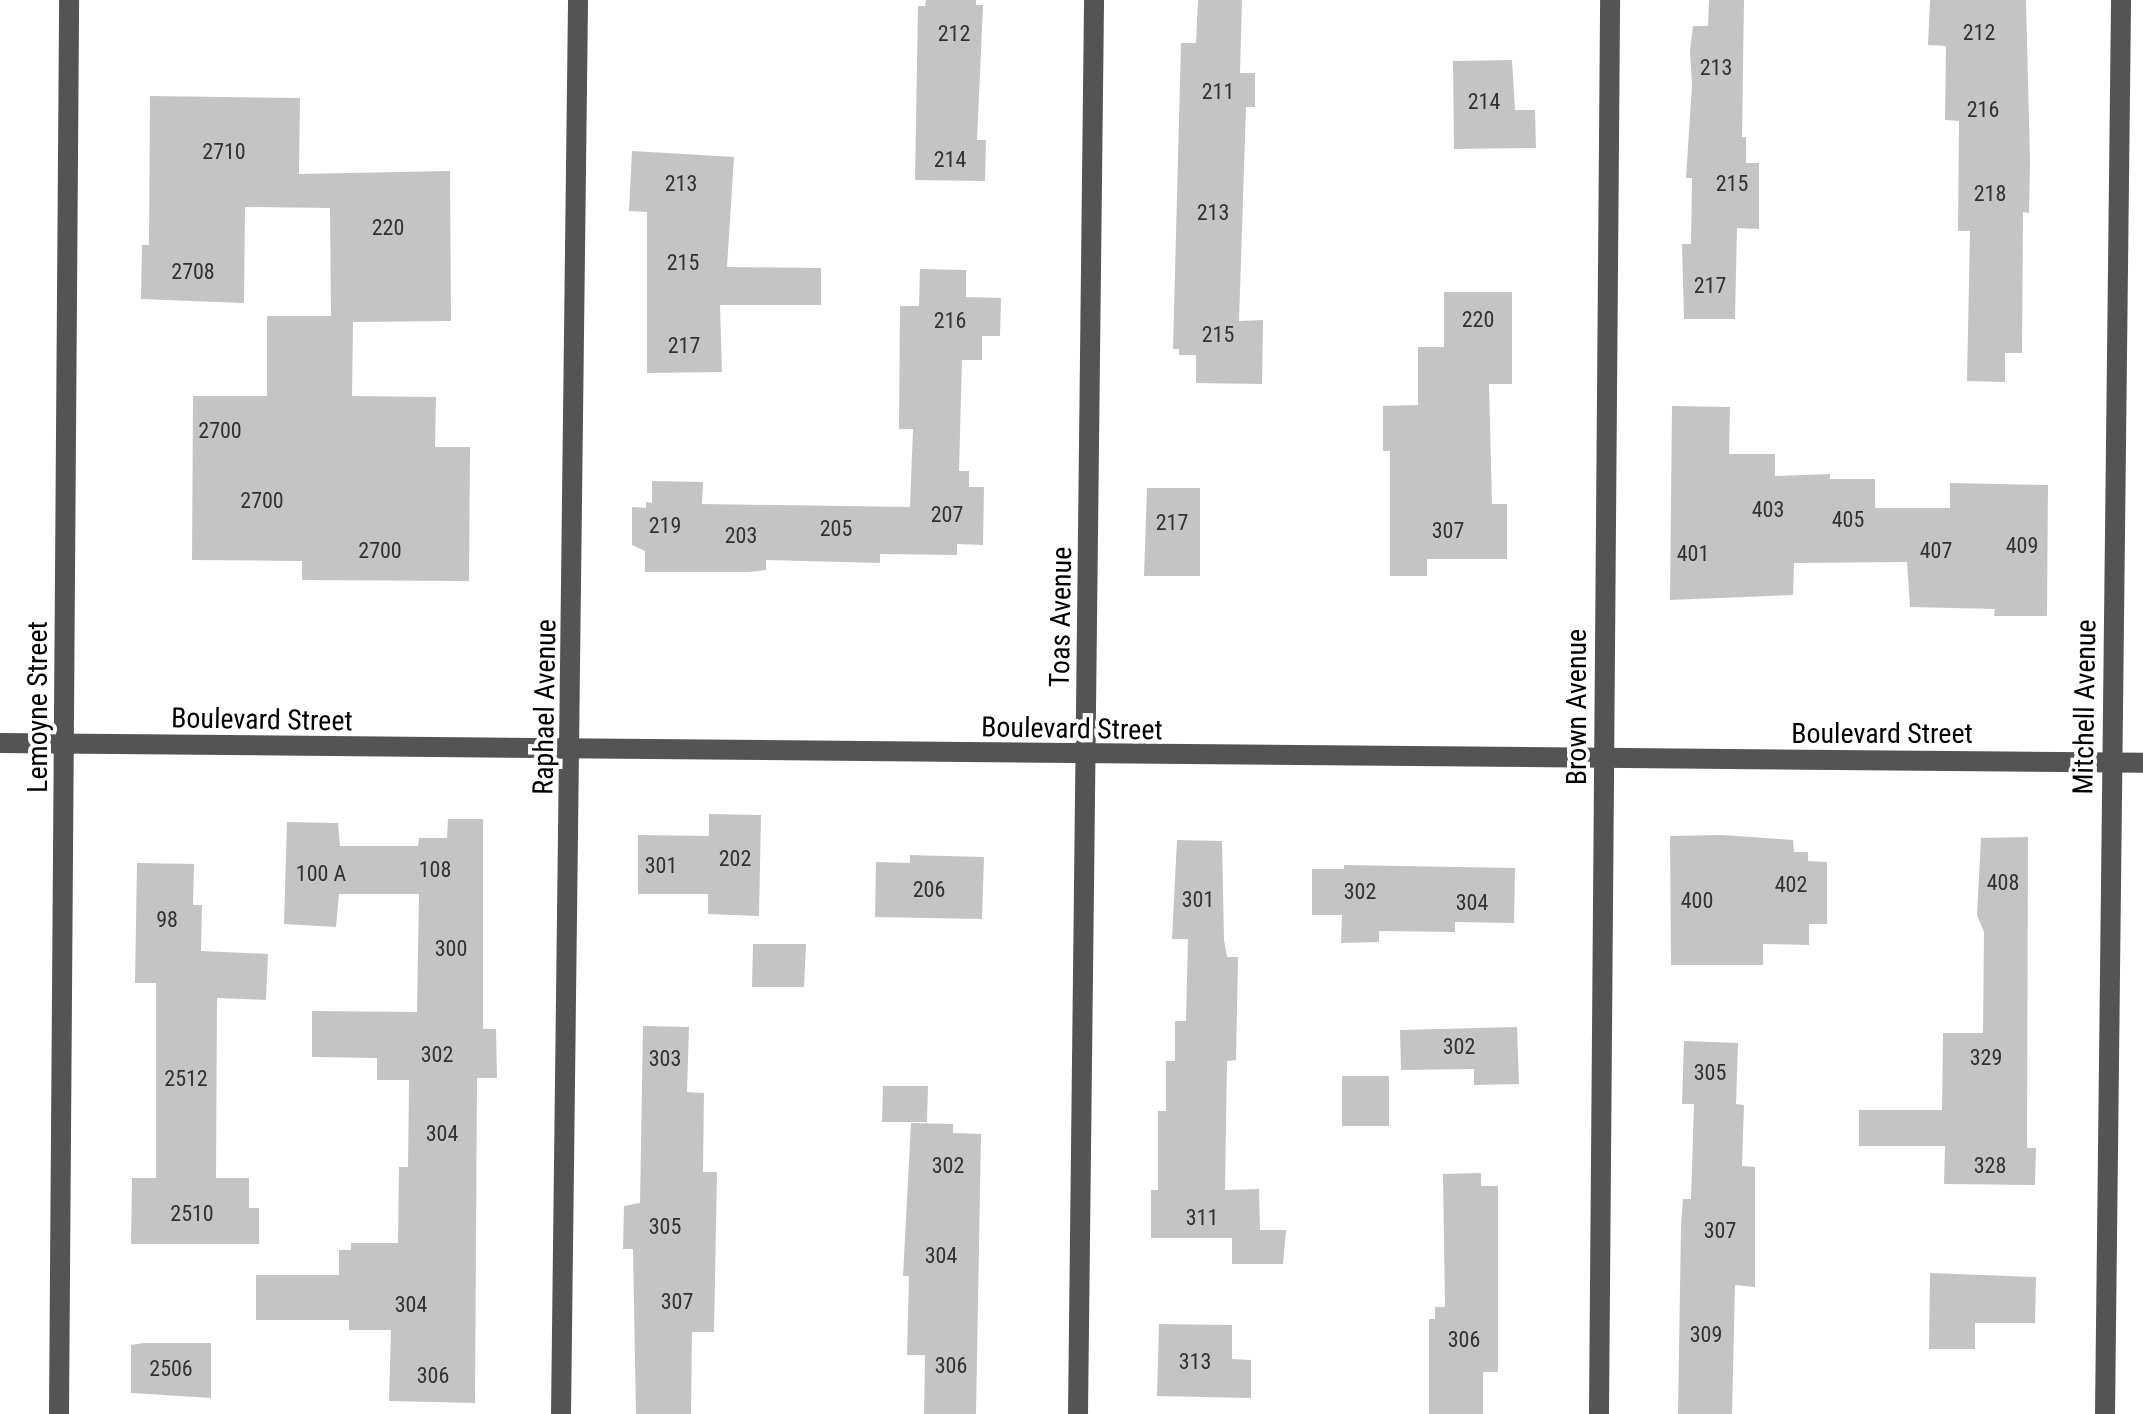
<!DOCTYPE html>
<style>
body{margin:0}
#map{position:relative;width:2143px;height:1414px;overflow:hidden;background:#fff;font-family:"Roboto Condensed",sans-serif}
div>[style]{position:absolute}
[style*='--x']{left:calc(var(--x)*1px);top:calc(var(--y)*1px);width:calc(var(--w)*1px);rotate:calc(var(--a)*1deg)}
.building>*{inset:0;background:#c4c4c4}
.minor>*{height:20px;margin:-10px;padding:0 10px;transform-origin:10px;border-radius:10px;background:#545454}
span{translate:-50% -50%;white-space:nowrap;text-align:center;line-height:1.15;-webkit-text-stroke:8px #fff;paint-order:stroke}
.number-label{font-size:22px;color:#313131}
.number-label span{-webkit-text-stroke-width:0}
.street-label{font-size:28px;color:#000}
</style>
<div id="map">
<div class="building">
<div style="clip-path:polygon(926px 0,976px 0,976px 5px,983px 5px,977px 140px,986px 140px,985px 181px,915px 180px,918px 6px,925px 6px)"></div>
<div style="clip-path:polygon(1198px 0,1242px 0,1240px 73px,1255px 73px,1255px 107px,1246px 107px,1239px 321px,1263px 320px,1262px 384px,1196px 383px,1196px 355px,1179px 355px,1179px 349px,1173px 349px,1181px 43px,1196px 43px)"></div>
<div style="clip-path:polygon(1709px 0,1744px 0,1742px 137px,1746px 137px,1746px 163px,1759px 163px,1759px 229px,1737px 228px,1735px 319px,1684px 319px,1682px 244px,1691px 244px,1692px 178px,1686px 178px,1692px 85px,1690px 51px,1693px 26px,1708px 26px)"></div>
<div style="clip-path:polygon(1930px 0,2026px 0,2030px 161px,2029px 213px,2023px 212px,2022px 353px,2005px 353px,2005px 382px,1967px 381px,1970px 231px,1958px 231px,1959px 121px,1945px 120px,1946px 46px,1928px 45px)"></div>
<div style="clip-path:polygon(1512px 60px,1515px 110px,1535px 110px,1536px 148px,1454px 149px,1453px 61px)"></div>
<div style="clip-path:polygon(150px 96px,300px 98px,299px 174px,450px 171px,451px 321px,353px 322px,352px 396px,436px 397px,435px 447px,470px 447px,469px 581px,302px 580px,302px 561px,192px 560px,193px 396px,267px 396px,267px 316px,331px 316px,330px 208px,245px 207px,244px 303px,141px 299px,142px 245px,149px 245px)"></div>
<div style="clip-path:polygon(632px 151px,734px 157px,727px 267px,821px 268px,821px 305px,720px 305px,722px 372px,647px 373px,647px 212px,629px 211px)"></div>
<div style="clip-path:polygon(920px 269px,966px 270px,966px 297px,1001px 298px,1000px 336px,982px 336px,982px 360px,962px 360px,959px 471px,969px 471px,969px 487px,984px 487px,983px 545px,957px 544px,957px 555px,880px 554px,880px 563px,766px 560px,766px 570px,748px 572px,645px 572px,645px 551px,632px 545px,632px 507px,646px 508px,646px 502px,652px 503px,652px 481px,703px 482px,702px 504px,910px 507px,913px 429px,899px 429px,900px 306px,919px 306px)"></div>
<div style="clip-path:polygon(1444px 292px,1512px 292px,1512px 384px,1489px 384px,1492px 504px,1507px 504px,1507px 559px,1427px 559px,1427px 576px,1390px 576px,1390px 451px,1383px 451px,1383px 406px,1418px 405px,1418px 347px,1444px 347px)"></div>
<div style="clip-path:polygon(1672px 406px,1730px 407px,1729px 454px,1775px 454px,1775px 476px,1830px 474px,1830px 479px,1875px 479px,1875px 508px,1950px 508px,1950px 483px,2048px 485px,2047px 616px,1994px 616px,1995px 609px,1910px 607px,1907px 562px,1794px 563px,1793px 595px,1670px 600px)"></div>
<div style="clip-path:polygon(1147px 488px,1200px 488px,1200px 576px,1144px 576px)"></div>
<div style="clip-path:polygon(709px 814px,761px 815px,759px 916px,708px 914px,708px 894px,638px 894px,638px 835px,709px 836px)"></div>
<div style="clip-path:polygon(448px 819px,483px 819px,483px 1029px,496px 1029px,497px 1078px,477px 1078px,475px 1403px,389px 1401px,391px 1330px,349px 1330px,349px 1320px,256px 1320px,256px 1275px,339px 1275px,339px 1250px,351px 1250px,351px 1243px,398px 1243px,399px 1167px,408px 1167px,409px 1080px,377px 1080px,377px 1058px,312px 1057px,312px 1011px,417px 1012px,419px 894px,339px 894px,336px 927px,284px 924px,287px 822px,338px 823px,340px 846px,418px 846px,419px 838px,447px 838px)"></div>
<div style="clip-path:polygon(1722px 835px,1793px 840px,1794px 852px,1808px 852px,1808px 861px,1827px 862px,1827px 924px,1809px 924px,1809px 945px,1763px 944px,1763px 965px,1671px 965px,1670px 836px)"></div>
<div style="clip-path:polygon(2028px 837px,2027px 1148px,2036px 1148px,2035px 1185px,1944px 1184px,1945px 1146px,1859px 1146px,1859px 1110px,1942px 1110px,1943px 1033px,1983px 1033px,1984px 932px,1977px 915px,1981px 838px)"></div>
<div style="clip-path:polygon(1177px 840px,1222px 841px,1224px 940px,1227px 957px,1238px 957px,1236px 1060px,1227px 1061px,1225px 1190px,1259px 1189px,1260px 1230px,1286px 1230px,1283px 1264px,1232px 1264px,1232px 1238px,1151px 1238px,1151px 1190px,1158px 1190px,1158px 1111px,1166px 1111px,1166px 1061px,1175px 1061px,1175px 1021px,1186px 1021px,1188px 939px,1172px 939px)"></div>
<div style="clip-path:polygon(910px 855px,984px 857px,982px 919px,875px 917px,876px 862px,910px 863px)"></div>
<div style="clip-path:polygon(137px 863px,194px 864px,193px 905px,202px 905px,201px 951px,268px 954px,266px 1000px,217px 998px,216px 1178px,249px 1178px,249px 1208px,259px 1208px,259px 1244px,131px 1244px,132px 1178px,156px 1178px,156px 983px,135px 983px)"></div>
<div style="clip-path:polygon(1344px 865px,1515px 868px,1514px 923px,1455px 922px,1455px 932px,1379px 931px,1379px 942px,1341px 943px,1342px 915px,1312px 915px,1312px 869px,1344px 869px)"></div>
<div style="clip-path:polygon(753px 944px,806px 944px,804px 987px,752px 987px)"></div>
<div style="clip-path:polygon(643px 1026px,689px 1027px,687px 1092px,704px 1093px,703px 1172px,717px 1172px,714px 1332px,692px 1332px,691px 1414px,636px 1414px,633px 1249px,623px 1249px,624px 1206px,640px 1203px)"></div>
<div style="clip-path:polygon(1517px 1027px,1519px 1084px,1474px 1085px,1474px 1069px,1401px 1070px,1400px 1030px)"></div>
<div style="clip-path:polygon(1684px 1041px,1738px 1043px,1736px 1104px,1744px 1105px,1742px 1166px,1755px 1167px,1755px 1287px,1735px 1285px,1732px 1414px,1678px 1414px,1681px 1225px,1683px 1199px,1691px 1199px,1694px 1104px,1682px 1104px)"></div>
<div style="clip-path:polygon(1342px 1076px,1389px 1076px,1389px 1126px,1342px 1126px)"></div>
<div style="clip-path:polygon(883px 1086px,928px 1086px,927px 1122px,882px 1122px)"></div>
<div style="clip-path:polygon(911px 1123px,953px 1124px,953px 1133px,981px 1134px,976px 1414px,924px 1414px,925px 1355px,907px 1355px,909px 1276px,903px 1276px)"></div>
<div style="clip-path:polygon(1481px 1173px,1481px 1186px,1498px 1186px,1498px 1372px,1483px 1372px,1483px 1414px,1429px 1414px,1429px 1319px,1435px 1319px,1435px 1307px,1445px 1307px,1443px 1174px)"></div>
<div style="clip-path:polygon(1930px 1273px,2036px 1277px,2035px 1323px,1975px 1323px,1975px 1349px,1929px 1349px)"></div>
<div style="clip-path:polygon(1159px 1324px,1232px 1325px,1232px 1359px,1251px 1360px,1251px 1398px,1157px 1396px)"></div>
<div style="clip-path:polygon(144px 1343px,211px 1343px,211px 1398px,131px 1393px,131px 1345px)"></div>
</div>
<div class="minor">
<div style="--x:0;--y:743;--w:2143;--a:0.53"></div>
<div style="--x:59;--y:1414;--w:1414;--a:-89.59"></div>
<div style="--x:561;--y:1414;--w:1414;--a:-89.31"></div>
<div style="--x:1078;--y:1414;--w:1414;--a:-89.35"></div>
<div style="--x:1599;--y:1414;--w:1414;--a:-89.55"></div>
<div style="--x:2105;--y:1414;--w:1414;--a:-89.35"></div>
</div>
<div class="number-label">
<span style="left:1979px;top:33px">212</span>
<span style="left:954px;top:34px">212</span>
<span style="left:1716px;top:68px">213</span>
<span style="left:1218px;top:92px">211</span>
<span style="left:1484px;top:102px">214</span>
<span style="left:1983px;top:110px">216</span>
<span style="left:224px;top:152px">2710</span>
<span style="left:950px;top:160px">214</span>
<span style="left:681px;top:184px">213</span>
<span style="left:1732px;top:184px">215</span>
<span style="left:1990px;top:194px">218</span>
<span style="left:1213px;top:213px">213</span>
<span style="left:388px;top:228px">220</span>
<span style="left:683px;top:263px">215</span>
<span style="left:193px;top:272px">2708</span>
<span style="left:1710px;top:286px">217</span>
<span style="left:1478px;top:320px">220</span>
<span style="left:950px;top:321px">216</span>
<span style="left:1218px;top:335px">215</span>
<span style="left:684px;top:346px">217</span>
<span style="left:220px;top:431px">2700</span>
<span style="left:262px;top:501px">2700</span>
<span style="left:1768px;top:510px">403</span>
<span style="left:947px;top:515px">207</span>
<span style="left:1848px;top:520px">405</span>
<span style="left:1172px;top:523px">217</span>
<span style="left:665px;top:526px">219</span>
<span style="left:836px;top:529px">205</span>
<span style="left:1448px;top:531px">307</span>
<span style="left:741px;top:536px">203</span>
<span style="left:2022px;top:546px">409</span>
<span style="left:380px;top:551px">2700</span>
<span style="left:1936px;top:551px">407</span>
<span style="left:1693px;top:554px">401</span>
<span style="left:735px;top:859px">202</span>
<span style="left:661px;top:866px">301</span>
<span style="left:435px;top:870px">108</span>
<span style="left:321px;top:874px">100 A</span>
<span style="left:2003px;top:883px">408</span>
<span style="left:1791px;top:885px">402</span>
<span style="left:929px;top:890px">206</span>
<span style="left:1360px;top:892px">302</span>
<span style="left:1198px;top:900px">301</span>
<span style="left:1697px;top:901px">400</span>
<span style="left:1472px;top:903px">304</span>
<span style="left:167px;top:920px">98</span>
<span style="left:451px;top:949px">300</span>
<span style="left:1459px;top:1047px">302</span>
<span style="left:437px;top:1055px">302</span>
<span style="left:1986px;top:1058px">329</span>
<span style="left:665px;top:1059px">303</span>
<span style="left:1710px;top:1073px">305</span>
<span style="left:186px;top:1079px">2512</span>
<span style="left:442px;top:1134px">304</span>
<span style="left:948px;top:1166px">302</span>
<span style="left:1990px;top:1166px">328</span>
<span style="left:192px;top:1214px">2510</span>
<span style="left:1202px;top:1218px">311</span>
<span style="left:665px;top:1227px">305</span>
<span style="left:1720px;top:1231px">307</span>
<span style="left:941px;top:1256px">304</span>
<span style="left:677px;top:1302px">307</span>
<span style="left:411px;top:1305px">304</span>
<span style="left:1706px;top:1335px">309</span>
<span style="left:1464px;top:1340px">306</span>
<span style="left:1195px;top:1362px">313</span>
<span style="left:951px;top:1366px">306</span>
<span style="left:171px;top:1369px">2506</span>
<span style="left:433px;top:1376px">306</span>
</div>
<div class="street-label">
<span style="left:1061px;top:617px;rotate:-89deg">Toas Avenue</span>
<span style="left:38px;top:707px;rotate:-90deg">Lemoyne Street</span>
<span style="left:545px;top:707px;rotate:-89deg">Raphael Avenue</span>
<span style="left:1577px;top:707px;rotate:-90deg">Brown Avenue</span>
<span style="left:2085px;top:707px;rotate:-89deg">Mitchell Avenue</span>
<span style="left:262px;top:720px;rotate:1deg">Boulevard Street</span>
<span style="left:1072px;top:729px;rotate:1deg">Boulevard Street</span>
<span style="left:1882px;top:734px">Boulevard Street</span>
</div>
</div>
